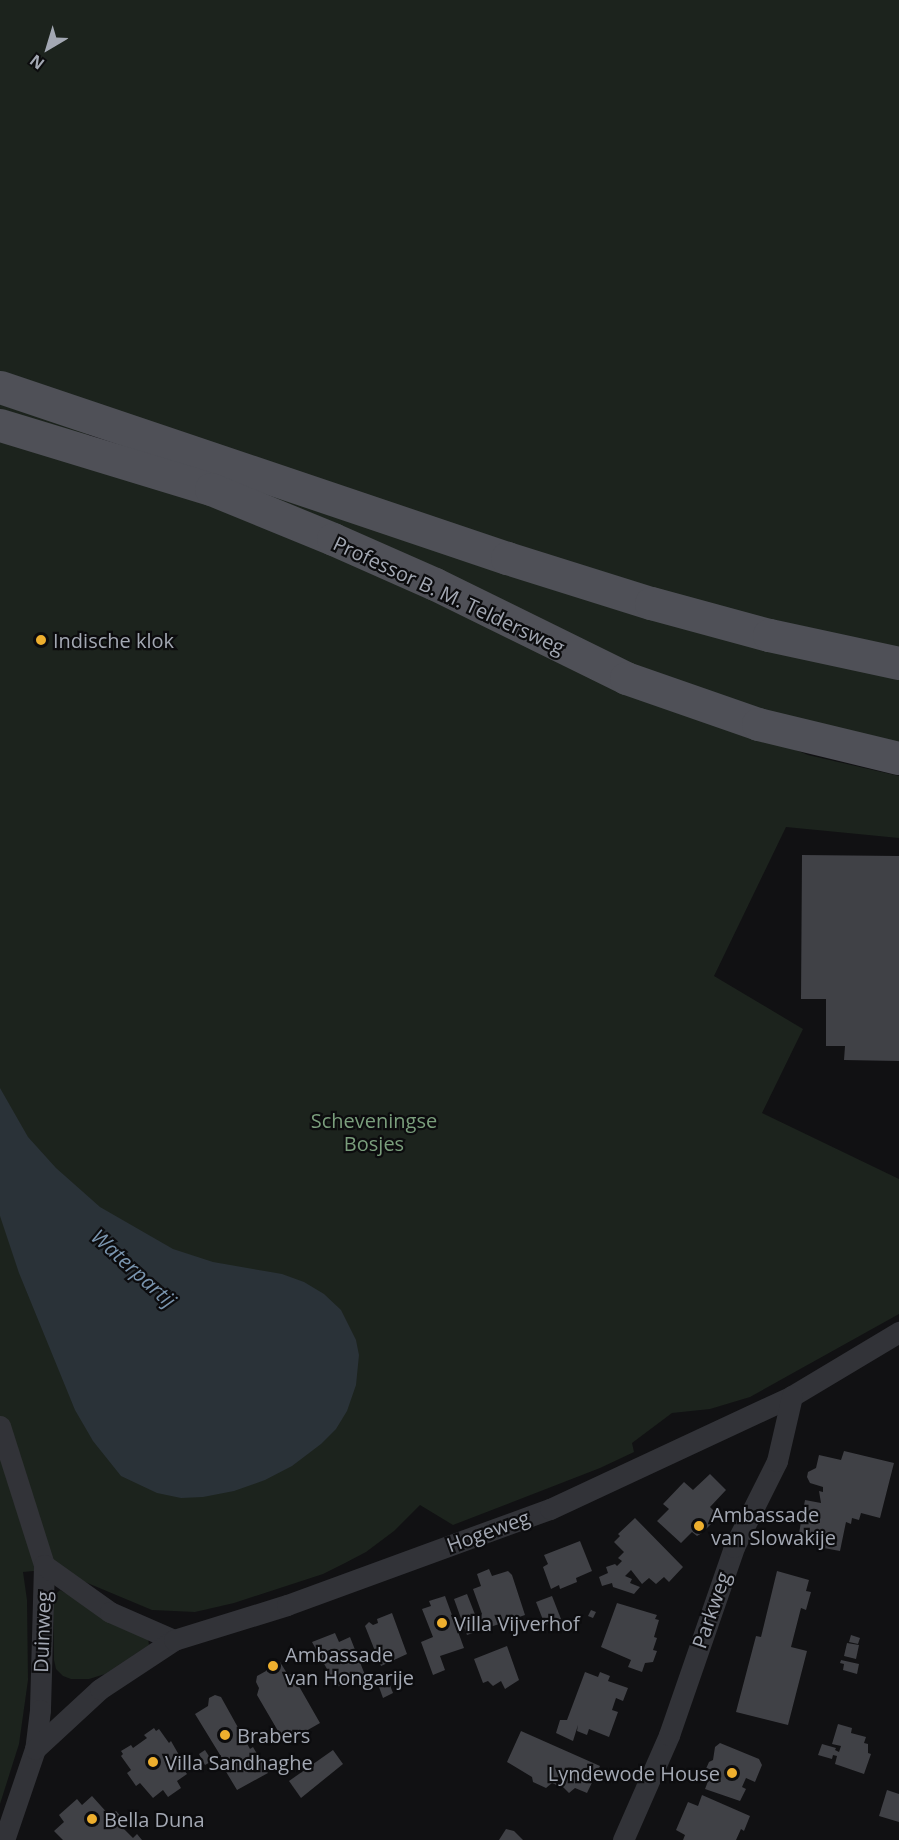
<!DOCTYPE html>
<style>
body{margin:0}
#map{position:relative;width:899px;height:1840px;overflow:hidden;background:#111113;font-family:"Open Sans",sans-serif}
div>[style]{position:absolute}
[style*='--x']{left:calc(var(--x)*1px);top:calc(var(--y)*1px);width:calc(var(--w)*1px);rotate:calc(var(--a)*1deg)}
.green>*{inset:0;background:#1c231d}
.water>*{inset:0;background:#2a3238}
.building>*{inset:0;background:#404146}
.street>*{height:21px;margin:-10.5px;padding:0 10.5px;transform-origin:10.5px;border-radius:10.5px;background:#323338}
.primary>*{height:33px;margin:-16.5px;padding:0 16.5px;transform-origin:16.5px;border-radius:16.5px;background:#4f5057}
.dots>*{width:16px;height:16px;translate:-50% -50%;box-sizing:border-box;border:3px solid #0c0c0e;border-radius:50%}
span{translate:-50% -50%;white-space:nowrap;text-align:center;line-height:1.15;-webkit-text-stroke:4.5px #0c0c0e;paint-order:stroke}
.street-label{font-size:20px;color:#a3a8b3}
.poi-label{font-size:20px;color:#a3a8b3}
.left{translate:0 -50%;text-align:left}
.right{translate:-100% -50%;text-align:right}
.park-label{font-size:20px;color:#7a9e7c}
.water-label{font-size:21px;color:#7a95af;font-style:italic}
.north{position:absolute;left:18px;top:18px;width:60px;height:60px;-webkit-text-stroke:4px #0c0c0e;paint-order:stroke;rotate:218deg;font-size:16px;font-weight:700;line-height:24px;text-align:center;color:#a3a8b3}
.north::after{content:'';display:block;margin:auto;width:21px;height:27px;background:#a3a8b3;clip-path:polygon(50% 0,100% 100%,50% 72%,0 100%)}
</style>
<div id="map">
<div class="green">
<div style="clip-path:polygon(0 0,899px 0,899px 648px,672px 597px,0 376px)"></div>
<div style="clip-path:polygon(0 400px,89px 430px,86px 440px,0 414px)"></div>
<div style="clip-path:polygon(0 437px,203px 501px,808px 755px,899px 776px,899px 838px,786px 827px,714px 976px,803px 1029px,762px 1113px,899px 1179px,899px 1314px,750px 1397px,710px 1409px,672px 1413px,632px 1443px,634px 1452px,600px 1468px,453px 1525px,420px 1505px,394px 1531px,366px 1552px,345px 1563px,323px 1574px,234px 1603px,195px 1612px,152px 1610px,54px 1569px,23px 1572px,27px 1600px,28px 1680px,19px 1744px,0 1804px)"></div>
<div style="clip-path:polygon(134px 445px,899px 673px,899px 747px,679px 687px)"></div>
<div style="clip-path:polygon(60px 1590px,148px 1638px,149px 1645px,105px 1674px,89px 1679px,71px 1679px,63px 1676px,56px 1669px,54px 1660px,53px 1597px)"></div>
</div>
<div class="water">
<div style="clip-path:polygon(0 1088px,28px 1137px,56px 1168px,100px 1207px,173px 1249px,213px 1262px,282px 1274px,304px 1282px,324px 1294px,341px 1310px,356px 1340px,359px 1355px,356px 1385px,347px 1411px,336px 1429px,321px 1444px,292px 1466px,265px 1480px,234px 1491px,203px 1497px,181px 1498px,157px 1493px,121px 1476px,93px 1441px,75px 1410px,19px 1273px,0 1216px)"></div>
</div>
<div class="building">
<div style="clip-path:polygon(802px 855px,899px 856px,899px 1061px,844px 1060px,845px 1046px,826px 1046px,826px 999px,801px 999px)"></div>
<div style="clip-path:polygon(844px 1451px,894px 1463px,880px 1518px,861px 1513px,859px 1520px,852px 1518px,851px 1524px,846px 1522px,840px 1551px,813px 1546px,814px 1542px,798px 1539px,805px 1500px,821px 1503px,819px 1491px,823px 1492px,823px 1487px,810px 1483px,807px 1477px,808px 1472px,816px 1468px,819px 1455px,841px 1460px)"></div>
<div style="clip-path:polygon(710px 1474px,726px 1490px,710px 1507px,719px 1516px,702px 1533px,697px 1536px,692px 1532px,681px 1543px,657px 1521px,669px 1509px,663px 1504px,684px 1482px,693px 1490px)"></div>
<div style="clip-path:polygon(635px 1518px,683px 1567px,669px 1582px,664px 1577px,656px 1584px,649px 1578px,642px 1584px,631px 1570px,625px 1576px,632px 1579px,630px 1583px,640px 1587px,634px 1594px,613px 1587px,612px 1583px,602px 1586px,599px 1577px,608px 1573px,606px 1567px,615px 1564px,617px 1566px,622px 1561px,618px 1558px,624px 1552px,614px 1542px,620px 1536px,618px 1534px)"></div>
<div style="clip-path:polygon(580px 1541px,592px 1571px,576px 1578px,577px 1582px,560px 1589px,559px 1585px,551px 1589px,543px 1567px,548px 1564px,544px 1555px)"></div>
<div style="clip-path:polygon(489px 1569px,492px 1576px,508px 1571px,512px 1575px,525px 1615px,467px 1635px,454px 1599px,467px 1594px,476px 1617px,482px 1614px,473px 1589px,481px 1586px,477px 1574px)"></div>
<div style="clip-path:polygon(777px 1571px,809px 1580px,806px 1591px,811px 1592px,806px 1610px,801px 1608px,791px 1647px,807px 1651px,788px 1725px,736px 1712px,756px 1636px,761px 1637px)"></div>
<div style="clip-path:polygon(445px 1596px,464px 1648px,440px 1656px,445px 1670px,433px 1675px,421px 1642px,433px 1637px,422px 1609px,431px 1606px,429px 1601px)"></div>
<div style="clip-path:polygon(552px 1596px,561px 1619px,545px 1625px,536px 1602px)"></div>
<div style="clip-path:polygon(617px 1603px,657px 1615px,655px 1619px,659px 1620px,654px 1637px,657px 1638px,653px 1650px,657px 1651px,653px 1662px,645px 1663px,642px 1672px,628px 1667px,631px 1660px,601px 1647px)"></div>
<div style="clip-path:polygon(591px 1610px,596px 1612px,593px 1618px,588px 1616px)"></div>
<div style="clip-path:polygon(392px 1613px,407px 1654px,381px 1666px,365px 1626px,369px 1622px,373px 1625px,378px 1623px,377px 1619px)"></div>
<div style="clip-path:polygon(335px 1633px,339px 1642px,350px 1637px,365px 1675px,337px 1687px,312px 1642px)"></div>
<div style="clip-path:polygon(851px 1635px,860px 1638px,858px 1644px,849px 1642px)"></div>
<div style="clip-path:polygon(847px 1643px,859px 1645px,856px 1659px,844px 1656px)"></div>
<div style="clip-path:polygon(507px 1646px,519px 1680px,505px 1689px,501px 1681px,493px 1686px,488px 1681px,483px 1683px,474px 1659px)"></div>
<div style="clip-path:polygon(841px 1660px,859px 1664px,857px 1674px,843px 1670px,844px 1664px,840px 1663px)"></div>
<div style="clip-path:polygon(274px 1661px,280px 1662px,288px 1675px,292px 1674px,320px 1723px,285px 1743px,257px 1695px,259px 1688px,256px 1682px,257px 1676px,266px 1671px,267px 1664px)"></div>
<div style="clip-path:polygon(585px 1672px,598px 1677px,600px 1672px,610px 1676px,608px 1681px,628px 1688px,623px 1701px,616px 1698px,612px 1710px,618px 1712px,609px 1737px,589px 1729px,587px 1735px,577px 1731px,578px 1725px,573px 1741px,556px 1733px,560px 1720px,567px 1720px)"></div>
<div style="clip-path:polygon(386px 1675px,393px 1693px,383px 1698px,376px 1679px)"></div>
<div style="clip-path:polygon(215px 1695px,221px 1697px,250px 1749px,253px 1747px,268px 1773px,237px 1790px,222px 1765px,225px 1763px,195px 1714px,208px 1706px,209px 1698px)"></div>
<div style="clip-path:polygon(838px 1724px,852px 1728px,851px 1733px,866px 1737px,864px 1743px,868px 1744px,868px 1753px,871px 1754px,864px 1774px,835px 1764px,837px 1756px,833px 1755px,832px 1759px,818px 1755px,822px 1744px,836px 1748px,835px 1750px,839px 1752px,841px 1746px,832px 1744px)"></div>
<div style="clip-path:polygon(154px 1728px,156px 1731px,159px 1729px,169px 1743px,171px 1741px,187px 1769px,185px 1771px,187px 1774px,177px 1781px,181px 1788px,168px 1797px,163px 1790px,153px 1798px,140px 1783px,136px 1786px,127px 1773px,131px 1770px,121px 1756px,123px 1754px,121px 1751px,131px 1745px,133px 1748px,147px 1738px,144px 1735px)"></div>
<div style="clip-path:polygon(521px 1731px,600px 1766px,587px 1793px,575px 1788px,569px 1793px,560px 1784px,559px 1786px,552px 1783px,546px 1788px,533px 1782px,532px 1777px,507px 1762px)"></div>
<div style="clip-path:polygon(720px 1743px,759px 1759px,762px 1765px,755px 1782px,746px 1778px,742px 1787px,746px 1789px,740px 1801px,705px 1789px,710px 1776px,705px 1771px,709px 1762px,713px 1760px,715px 1747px)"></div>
<div style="clip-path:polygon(205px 1750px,212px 1761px,205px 1765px,199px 1754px)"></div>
<div style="clip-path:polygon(333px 1750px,343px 1764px,301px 1798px,289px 1781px)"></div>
<div style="clip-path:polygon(887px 1790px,899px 1794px,899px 1822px,879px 1816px)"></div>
<div style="clip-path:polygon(702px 1795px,750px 1816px,744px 1831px,741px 1829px,736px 1840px,683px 1840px,685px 1835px,676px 1830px,688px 1802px,698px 1806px)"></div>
<div style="clip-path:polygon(92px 1796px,110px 1816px,116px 1811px,128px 1824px,123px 1828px,133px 1838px,137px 1834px,142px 1840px,63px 1840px,54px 1831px,64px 1822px,59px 1815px,77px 1799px,82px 1805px)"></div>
<div style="clip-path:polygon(506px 1829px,514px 1831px,523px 1840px,499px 1840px)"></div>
</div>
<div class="street">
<div style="--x:0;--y:1426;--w:146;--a:72.4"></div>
<div style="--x:44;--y:1565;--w:145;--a:91.6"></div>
<div style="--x:40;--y:1710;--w:39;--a:97"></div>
<div style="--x:35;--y:1749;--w:96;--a:108.8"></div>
<div style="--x:44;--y:1565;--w:81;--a:35.5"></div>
<div style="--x:110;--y:1612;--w:70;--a:23.6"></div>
<div style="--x:35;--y:1749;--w:88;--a:-42.7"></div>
<div style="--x:100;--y:1689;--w:89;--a:-33.5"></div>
<div style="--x:174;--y:1640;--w:118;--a:-17.2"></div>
<div style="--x:287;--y:1605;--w:280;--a:-20.1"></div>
<div style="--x:550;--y:1509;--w:267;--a:-25"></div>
<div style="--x:792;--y:1396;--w:125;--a:-30.9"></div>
<div style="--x:623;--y:1840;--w:115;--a:-66.3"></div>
<div style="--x:669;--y:1735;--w:199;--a:-70.9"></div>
<div style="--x:734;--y:1547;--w:96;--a:-63.4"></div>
<div style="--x:777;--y:1461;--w:67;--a:-77"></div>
</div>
<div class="primary">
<div style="--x:0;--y:387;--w:535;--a:18.64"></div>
<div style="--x:507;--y:558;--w:151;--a:17.4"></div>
<div style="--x:651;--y:603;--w:122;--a:15.2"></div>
<div style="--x:769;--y:635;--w:133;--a:12.2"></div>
<div style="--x:0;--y:425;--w:220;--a:16.9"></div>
<div style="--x:211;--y:489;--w:132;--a:22.3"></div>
<div style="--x:333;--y:539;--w:111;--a:23.8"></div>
<div style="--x:435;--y:584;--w:213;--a:26.2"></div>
<div style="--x:626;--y:678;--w:140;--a:19.2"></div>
<div style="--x:758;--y:724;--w:145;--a:13.6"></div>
</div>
<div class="dots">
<div style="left:41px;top:640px;background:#eeaf2e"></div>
<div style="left:699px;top:1526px;background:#eeaf2e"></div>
<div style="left:442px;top:1623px;background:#eeaf2e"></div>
<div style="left:273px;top:1666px;background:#eeaf2e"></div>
<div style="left:225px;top:1735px;background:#eeaf2e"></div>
<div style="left:153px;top:1762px;background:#eeaf2e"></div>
<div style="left:732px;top:1773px;background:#eeaf2e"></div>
<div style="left:92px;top:1819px;background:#eeaf2e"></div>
</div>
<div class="street-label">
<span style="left:449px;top:595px;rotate:25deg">Professor B. M. Teldersweg</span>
<span style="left:488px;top:1531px;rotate:-20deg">Hogeweg</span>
<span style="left:711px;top:1610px;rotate:-71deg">Parkweg</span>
<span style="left:42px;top:1632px;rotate:-88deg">Duinweg</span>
</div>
<div class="poi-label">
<span class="left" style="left:53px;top:640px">Indische klok</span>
<span class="left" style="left:711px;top:1526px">Ambassade<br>van Slowakije</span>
<span class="left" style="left:454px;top:1623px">Villa Vijverhof</span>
<span class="left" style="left:285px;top:1666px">Ambassade<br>van Hongarije</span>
<span class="left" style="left:237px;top:1735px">Brabers</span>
<span class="left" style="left:165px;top:1762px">Villa Sandhaghe</span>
<span class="right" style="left:720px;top:1773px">Lyndewode House</span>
<span class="left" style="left:104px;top:1819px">Bella Duna</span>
</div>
<div class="park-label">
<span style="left:374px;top:1132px">Scheveningse<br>Bosjes</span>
</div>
<div class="water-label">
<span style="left:134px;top:1268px;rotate:42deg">Waterpartij</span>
</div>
<div class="north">N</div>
</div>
